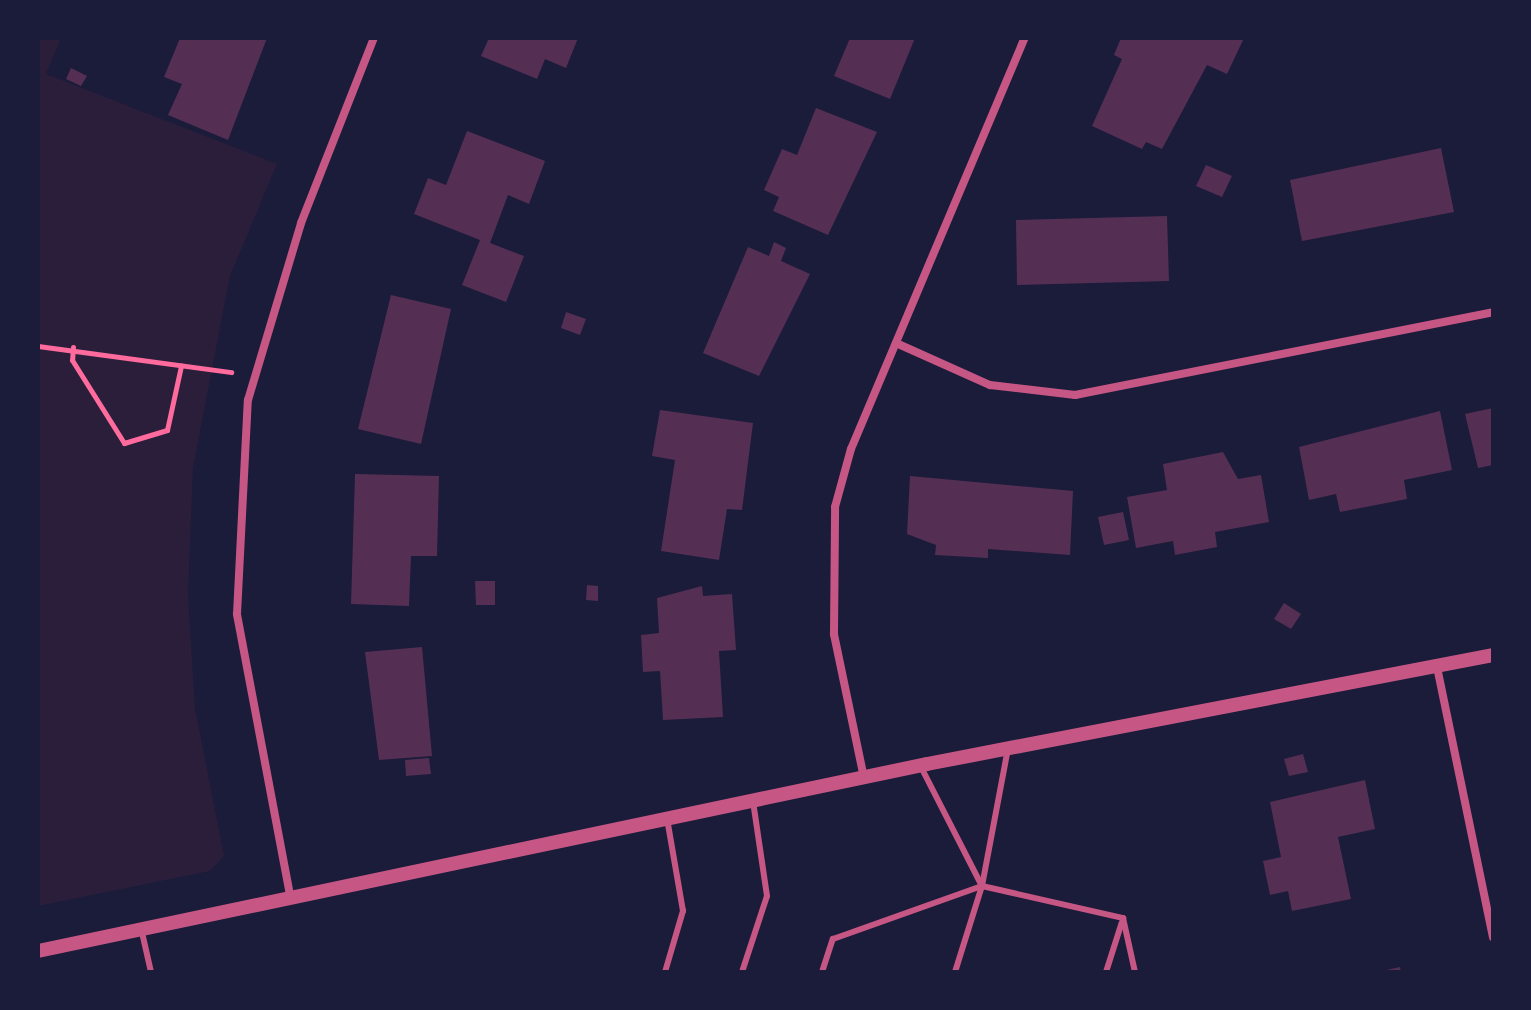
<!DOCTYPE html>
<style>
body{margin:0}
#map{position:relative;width:1531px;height:1010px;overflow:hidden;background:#1b1b3a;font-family:Commissioner,sans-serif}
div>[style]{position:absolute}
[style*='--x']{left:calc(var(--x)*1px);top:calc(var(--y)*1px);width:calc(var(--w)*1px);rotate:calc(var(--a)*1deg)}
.green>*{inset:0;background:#2a1e3b}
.building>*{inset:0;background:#542f53}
.path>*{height:5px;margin:-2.5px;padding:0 2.5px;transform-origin:2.5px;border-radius:2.5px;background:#ff6b9d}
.service>*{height:6px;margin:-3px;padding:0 3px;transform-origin:3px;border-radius:3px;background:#c65784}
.minor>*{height:8px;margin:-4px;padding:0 4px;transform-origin:4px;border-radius:4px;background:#c65784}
.tertiary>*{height:14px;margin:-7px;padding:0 7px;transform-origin:7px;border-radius:7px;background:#c65784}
span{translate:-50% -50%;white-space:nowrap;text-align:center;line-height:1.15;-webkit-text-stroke:8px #1b1b3a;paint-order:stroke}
.frame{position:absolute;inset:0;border:40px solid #1b1b3a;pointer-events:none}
</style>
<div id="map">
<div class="green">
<div style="clip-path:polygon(38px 38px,61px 38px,46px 74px,277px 164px,230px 276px,193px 468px,188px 595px,195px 708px,224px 856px,210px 871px,38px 906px)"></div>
</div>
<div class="building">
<div style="clip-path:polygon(180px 38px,267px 38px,228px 140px,168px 115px,182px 84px,164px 77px)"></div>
<div style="clip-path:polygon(489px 38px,578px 38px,566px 68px,545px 59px,537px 79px,481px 56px)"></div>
<div style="clip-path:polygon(850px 38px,915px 38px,890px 99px,834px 76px)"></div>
<div style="clip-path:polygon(1121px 38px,1244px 38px,1227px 74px,1207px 65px,1162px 149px,1146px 142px,1142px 149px,1092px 126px,1122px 59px,1114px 55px)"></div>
<div style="clip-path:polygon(71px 68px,87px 76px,81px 86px,66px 79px)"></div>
<div style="clip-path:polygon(816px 108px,877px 132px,828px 235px,773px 211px,779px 197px,764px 190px,782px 149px,797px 155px)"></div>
<div style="clip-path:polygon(467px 131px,545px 161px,529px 204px,508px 195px,490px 243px,524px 256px,506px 302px,462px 285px,480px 240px,414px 214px,428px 178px,446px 185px)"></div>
<div style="clip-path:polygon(1441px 148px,1454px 212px,1302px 241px,1290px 180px)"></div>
<div style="clip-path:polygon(1206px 165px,1232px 176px,1222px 197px,1196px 186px)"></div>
<div style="clip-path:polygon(1167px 216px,1169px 281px,1017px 285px,1016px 220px)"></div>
<div style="clip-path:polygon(774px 242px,786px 248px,781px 261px,810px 274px,759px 376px,703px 353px,748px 247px,769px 256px)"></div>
<div style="clip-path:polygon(391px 295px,451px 309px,421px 444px,358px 429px)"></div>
<div style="clip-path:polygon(566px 312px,586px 319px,580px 335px,561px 328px)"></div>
<div style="clip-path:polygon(1493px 408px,1493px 465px,1478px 468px,1465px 414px)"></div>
<div style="clip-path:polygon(660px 410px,753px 423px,742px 510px,727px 509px,719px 560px,661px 551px,675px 460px,652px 456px)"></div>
<div style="clip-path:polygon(1440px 411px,1452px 470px,1404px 480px,1407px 499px,1340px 512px,1336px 494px,1309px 500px,1299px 447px)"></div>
<div style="clip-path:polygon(1223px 452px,1238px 479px,1261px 475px,1269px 522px,1215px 532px,1217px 547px,1175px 555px,1173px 541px,1136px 548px,1127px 497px,1167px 490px,1163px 464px)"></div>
<div style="clip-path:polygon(355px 474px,439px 476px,437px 556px,411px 556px,409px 606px,351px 604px)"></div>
<div style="clip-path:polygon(910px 476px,1073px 491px,1070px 555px,988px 549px,988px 558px,935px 555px,936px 545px,907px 534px)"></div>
<div style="clip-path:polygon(1123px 512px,1129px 540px,1104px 545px,1098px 517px)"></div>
<div style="clip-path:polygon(475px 581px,495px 581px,495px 605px,476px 605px)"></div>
<div style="clip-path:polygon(587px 585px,598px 586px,598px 601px,586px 600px)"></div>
<div style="clip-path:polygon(702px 586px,703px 596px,732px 594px,736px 650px,719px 651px,723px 717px,663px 720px,660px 671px,643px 672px,641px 635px,659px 633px,657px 598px)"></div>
<div style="clip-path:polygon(1284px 603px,1301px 614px,1291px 629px,1274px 619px)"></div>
<div style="clip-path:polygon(422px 647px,432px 756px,379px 760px,365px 652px)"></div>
<div style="clip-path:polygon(1303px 754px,1308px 772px,1289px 776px,1284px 759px)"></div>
<div style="clip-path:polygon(429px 758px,431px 774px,406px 776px,405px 760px)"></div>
<div style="clip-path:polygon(1365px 780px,1375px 829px,1338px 837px,1351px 899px,1292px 911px,1288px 891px,1270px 895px,1263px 861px,1281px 857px,1270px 802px)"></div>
<div style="clip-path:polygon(1400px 967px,1401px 972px,1382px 972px,1382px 971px)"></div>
</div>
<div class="path">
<div style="--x:38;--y:346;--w:195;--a:7.7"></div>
<div style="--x:73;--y:347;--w:13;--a:94"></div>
<div style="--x:72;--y:360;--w:98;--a:57.9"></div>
<div style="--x:124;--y:443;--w:45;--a:-16.8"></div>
<div style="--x:167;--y:430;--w:66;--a:-77.7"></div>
</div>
<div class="service">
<div style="--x:920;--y:765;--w:136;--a:62.9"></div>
<div style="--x:141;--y:928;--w:45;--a:77.2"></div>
<div style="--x:665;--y:972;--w:64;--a:-73.6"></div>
<div style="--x:683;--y:911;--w:94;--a:-99.8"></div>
<div style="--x:742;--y:972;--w:80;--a:-71.8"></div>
<div style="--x:767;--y:896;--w:96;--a:-98.4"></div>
<div style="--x:822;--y:972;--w:35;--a:-72"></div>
<div style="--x:833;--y:939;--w:158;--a:-19.6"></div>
<div style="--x:982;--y:886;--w:145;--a:12.8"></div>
<div style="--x:1123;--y:918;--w:55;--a:77.5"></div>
<div style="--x:955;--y:972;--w:90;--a:-72.6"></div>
<div style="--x:982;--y:886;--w:139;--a:-79.3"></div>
<div style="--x:1106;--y:972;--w:52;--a:-72.3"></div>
</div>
<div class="minor">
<div style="--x:896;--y:343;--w:103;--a:24.1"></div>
<div style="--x:990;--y:385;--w:86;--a:6.7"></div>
<div style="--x:1075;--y:395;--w:426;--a:-11.2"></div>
<div style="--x:1437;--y:667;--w:276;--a:78.3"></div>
<div style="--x:864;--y:778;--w:147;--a:-101.8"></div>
<div style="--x:834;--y:634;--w:127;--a:-89.5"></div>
<div style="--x:835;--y:507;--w:60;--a:-74.6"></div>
<div style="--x:851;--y:449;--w:446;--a:-67.1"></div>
<div style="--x:290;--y:895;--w:286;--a:-100.7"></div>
<div style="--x:237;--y:614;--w:214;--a:-87.1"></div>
<div style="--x:248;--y:400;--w:185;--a:-73.3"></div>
<div style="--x:301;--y:223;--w:199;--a:-68.5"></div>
</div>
<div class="tertiary">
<div style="--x:38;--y:951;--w:908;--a:-11.88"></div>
<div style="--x:927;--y:764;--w:576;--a:-10.9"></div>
</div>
<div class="frame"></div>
</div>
